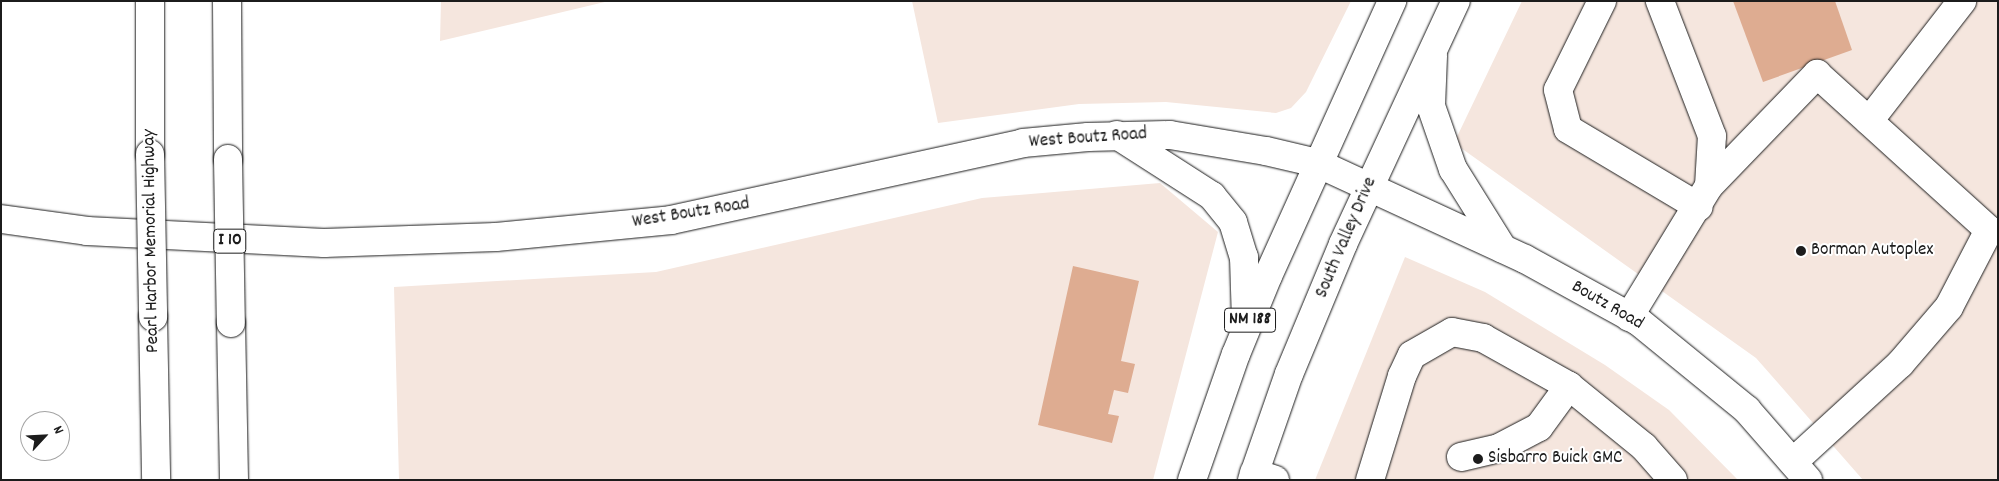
<!DOCTYPE html>
<style>
body{margin:0}
#map{position:relative;width:1999px;height:481px;overflow:hidden;background:#fff;font-family:Dekko,sans-serif}
div>[style]{position:absolute}
[style*='--x']{left:calc(var(--x)*1px);top:calc(var(--y)*1px);width:calc(var(--w)*1px);rotate:calc(var(--a)*1deg)}
.built>*{inset:0;background:#f5e6de}
.building>*{inset:0;background:#deac91}
.roads{filter:drop-shadow(0 0 1px #1c1c1c) drop-shadow(0 0 1px #1c1c1c)}
.minor>*{height:28px;margin:-14px;padding:0 14px;transform-origin:14px;border-radius:14px;background:#fff}
.major>*{height:28px;margin:-14px;padding:0 14px;transform-origin:14px;border-radius:14px;background:#fff}
.highway>*{height:28px;margin:-14px;padding:0 14px;transform-origin:14px;border-radius:14px;background:#fff}
.bridges{filter:drop-shadow(0 0 1px #1c1c1c) drop-shadow(0 0 1px #1c1c1c)}
.highway-bridge>*{height:28px;margin:-14px;padding:0 14px;transform-origin:14px;border-radius:14px;background:#fff}
.dots>*{width:14px;height:14px;translate:-50% -50%;box-sizing:border-box;border:2px solid #fff;border-radius:50%}
span{translate:-50% -50%;white-space:nowrap;text-align:center;line-height:1.15;-webkit-text-stroke:4px #fff;paint-order:stroke}
.shield-label span{padding:1px 4px;background:#fff;border:1px solid;border-radius:4px;-webkit-text-stroke-width:0}
.shield-label{font-size:18px;color:#1c1c1c;font-weight:700}
.street-label{font-size:19px;color:#1c1c1c}
.poi-label{font-size:19px;color:#1c1c1c}
.left{translate:0 -50%;text-align:left}
.frame{position:absolute;inset:0;border:2px solid #1c1c1c;pointer-events:none}
.north{position:absolute;left:20px;top:411px;width:50px;height:50px;box-sizing:border-box;background:#fff;border:1px solid #a4a4a4;border-radius:50%;rotate:65deg;font-size:14px;font-weight:700;line-height:20px;text-align:center;color:#1c1c1c}
.north::after{content:'';display:block;margin:auto;width:18px;height:22px;background:#1c1c1c;clip-path:polygon(50% 0,100% 100%,50% 72%,0 100%)}
</style>
<div id="map">
<div class="built">
<div style="clip-path:polygon(441px 1px,609px 1px,440px 41px)"></div>
<div style="clip-path:polygon(912px 1px,1351px 1px,1306px 92px,1291px 108px,1276px 113px,1166px 102px,1079px 104px,938px 123px)"></div>
<div style="clip-path:polygon(1522px 1px,1998px 1px,1998px 480px,1863px 480px,1756px 358px,1454px 143px)"></div>
<div style="clip-path:polygon(1160px 183px,1218px 232px,1153px 480px,399px 480px,394px 287px,656px 272px,982px 198px)"></div>
<div style="clip-path:polygon(1405px 257px,1485px 292px,1605px 365px,1669px 410px,1738px 480px,1315px 480px)"></div>
</div>
<div class="building">
<div style="clip-path:polygon(1733px 1px,1835px 1px,1852px 50px,1763px 82px)"></div>
<div style="clip-path:polygon(1073px 266px,1139px 281px,1121px 361px,1135px 364px,1128px 393px,1114px 390px,1108px 414px,1119px 416px,1112px 443px,1038px 425px)"></div>
</div>
<div class="roads">
<div class="minor">
<div style="--x:1602;--y:1;--w:99;--a:116.3"></div>
<div style="--x:1558;--y:90;--w:40;--a:75.6"></div>
<div style="--x:1568;--y:129;--w:152;--a:30.8"></div>
<div style="--x:1869;--y:121;--w:152;--a:-52.2"></div>
<div style="--x:1709;--y:186;--w:156;--a:-46"></div>
<div style="--x:1817;--y:74;--w:232;--a:42.2"></div>
<div style="--x:1989;--y:230;--w:87;--a:117.5"></div>
<div style="--x:1949;--y:307;--w:75;--a:130.7"></div>
<div style="--x:1900;--y:364;--w:145;--a:137.5"></div>
<div style="--x:1;--y:219;--w:87;--a:7.9"></div>
<div style="--x:87;--y:231;--w:237;--a:2.9"></div>
<div style="--x:324;--y:243;--w:172;--a:-2"></div>
<div style="--x:496;--y:237;--w:176;--a:-5.5"></div>
<div style="--x:671;--y:220;--w:360;--a:-12.3"></div>
<div style="--x:1023;--y:143;--w:65;--a:-5.3"></div>
<div style="--x:1088;--y:137;--w:82;--a:-1.4"></div>
<div style="--x:1170;--y:135;--w:97;--a:9.5"></div>
<div style="--x:1266;--y:151;--w:52;--a:13.2"></div>
<div style="--x:1629;--y:317;--w:153;--a:-58.6"></div>
<div style="--x:1709;--y:186;--w:50;--a:-86.6"></div>
<div style="--x:1712;--y:136;--w:145;--a:-111.1"></div>
<div style="--x:1461;--y:457;--w:39;--a:-13"></div>
<div style="--x:1499;--y:448;--w:45;--a:-27.7"></div>
<div style="--x:1539;--y:427;--w:51;--a:-53.8"></div>
<div style="--x:1254;--y:473;--w:22;--a:18"></div>
<div style="--x:1370;--y:480;--w:109;--a:-72.9"></div>
<div style="--x:1402;--y:376;--w:23;--a:-65"></div>
<div style="--x:1412;--y:355;--w:46;--a:-29.9"></div>
<div style="--x:1452;--y:332;--w:32;--a:11"></div>
<div style="--x:1483;--y:338;--w:98;--a:29.2"></div>
<div style="--x:1569;--y:386;--w:97;--a:39.1"></div>
<div style="--x:1644;--y:447;--w:44;--a:48.7"></div>
</div>
<div class="major">
<div style="--x:1433;--y:56;--w:50;--a:92.3"></div>
<div style="--x:1431;--y:106;--w:67;--a:70.8"></div>
<div style="--x:1453;--y:169;--w:94;--a:58"></div>
<div style="--x:1117;--y:135;--w:113;--a:32.7"></div>
<div style="--x:1212;--y:196;--w:33;--a:51"></div>
<div style="--x:1233;--y:222;--w:37;--a:73"></div>
<div style="--x:1244;--y:257;--w:63;--a:88.2"></div>
<div style="--x:1317;--y:163;--w:229;--a:24.8"></div>
<div style="--x:1525;--y:259;--w:129;--a:28.8"></div>
<div style="--x:1638;--y:321;--w:141;--a:39.2"></div>
<div style="--x:1747;--y:410;--w:93;--a:48.9"></div>
<div style="--x:1192;--y:480;--w:133;--a:-70.8"></div>
<div style="--x:1236;--y:354;--w:84;--a:-67.7"></div>
<div style="--x:1268;--y:276;--w:302;--a:-65.7"></div>
<div style="--x:1252;--y:480;--w:112;--a:-70.8"></div>
<div style="--x:1289;--y:374;--w:141;--a:-67.4"></div>
<div style="--x:1343;--y:244;--w:268;--a:-65.1"></div>
</div>
<div class="highway">
<div style="--x:227;--y:1;--w:158;--a:89.6"></div>
<div style="--x:150;--y:154;--w:153;--a:-90"></div>
<div style="--x:153;--y:317;--w:163;--a:88.9"></div>
<div style="--x:231;--y:323;--w:157;--a:88.9"></div>
</div>
</div>
<div class="bridges">
<div class="highway-bridge">
<div style="--x:150;--y:154;--w:163;--a:88.9"></div>
<div style="--x:228;--y:159;--w:164;--a:89"></div>
</div>
</div>
<div class="dots">
<div style="left:1801px;top:251px;background:#1c1c1c"></div>
<div style="left:1478px;top:459px;background:#1c1c1c"></div>
</div>
<div class="shield-label">
<span style="left:230px;top:241px">I 10</span>
<span style="left:1250px;top:320px">NM 188</span>
</div>
<div class="street-label">
<span style="left:1088px;top:139px;rotate:-4deg">West Boutz Road</span>
<span style="left:691px;top:214px;rotate:-9deg">West Boutz Road</span>
<span style="left:1347px;top:238px;rotate:-67deg">South Valley Drive</span>
<span style="left:152px;top:241px;rotate:-91deg">Pearl Harbor Memorial Highway</span>
<span style="left:1607px;top:306px;rotate:30deg">Boutz Road</span>
</div>
<div class="poi-label">
<span class="left" style="left:1811px;top:251px">Borman Autoplex</span>
<span class="left" style="left:1488px;top:459px">Sisbarro Buick GMC</span>
</div>
<div class="frame"></div>
<div class="north">N</div>
</div>
